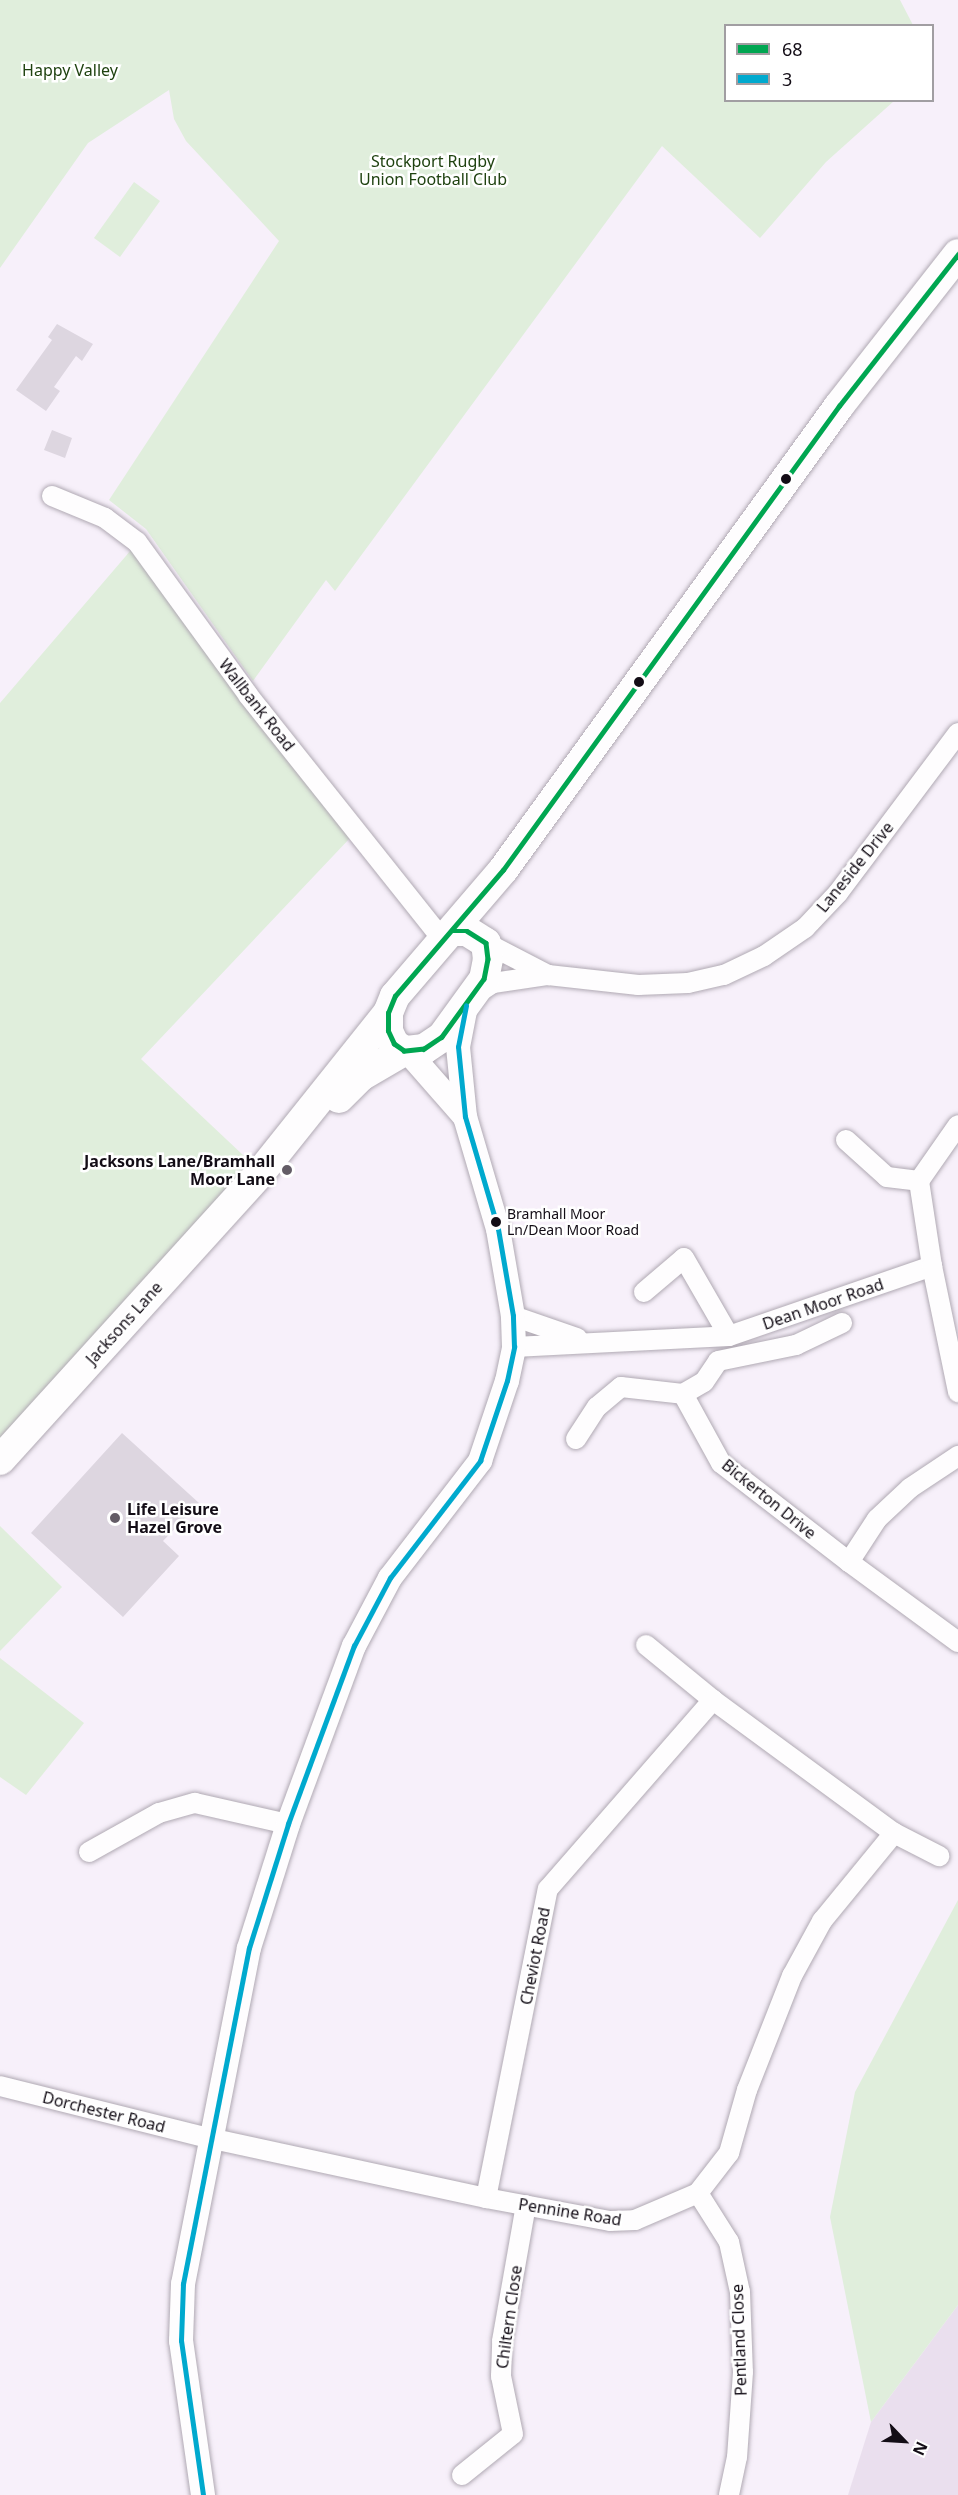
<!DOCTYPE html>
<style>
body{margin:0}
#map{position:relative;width:958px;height:2495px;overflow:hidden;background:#f7f0fa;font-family:"Noto Sans",sans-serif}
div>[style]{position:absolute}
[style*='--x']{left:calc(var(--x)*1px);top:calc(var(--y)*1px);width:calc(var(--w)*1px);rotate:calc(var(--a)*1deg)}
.industrial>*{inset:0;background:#eadfee}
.green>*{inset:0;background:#e0eedc}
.building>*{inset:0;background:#ddd6e0}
.roads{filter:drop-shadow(0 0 2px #b0a9b3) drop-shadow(0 0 2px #b0a9b3)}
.minor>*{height:20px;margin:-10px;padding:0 10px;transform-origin:10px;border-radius:10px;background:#fefdfe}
.tertiary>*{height:24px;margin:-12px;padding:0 12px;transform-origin:12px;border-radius:12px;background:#fefdfe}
.primary>*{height:30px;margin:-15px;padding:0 15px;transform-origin:15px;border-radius:15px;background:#fefdfe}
.bus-1>*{height:4.5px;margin:-2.25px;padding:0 2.25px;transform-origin:2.25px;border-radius:2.25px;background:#00a651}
.bus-2>*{height:4.5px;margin:-2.25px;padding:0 2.25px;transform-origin:2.25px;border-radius:2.25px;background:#00a9ce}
.dots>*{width:16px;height:16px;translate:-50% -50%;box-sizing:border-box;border:3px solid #fff;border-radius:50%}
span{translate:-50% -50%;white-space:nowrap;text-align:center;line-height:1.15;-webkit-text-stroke:5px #fff;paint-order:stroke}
.bus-label{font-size:14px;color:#130d16}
.left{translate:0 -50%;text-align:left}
.park-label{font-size:16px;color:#1f4210}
.street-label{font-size:16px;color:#130d16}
.poi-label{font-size:16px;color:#130d16;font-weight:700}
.right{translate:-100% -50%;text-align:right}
.legend{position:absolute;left:724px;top:24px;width:210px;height:78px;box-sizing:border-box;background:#fff;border:2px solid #a19ea2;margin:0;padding:8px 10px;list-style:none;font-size:18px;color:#130d16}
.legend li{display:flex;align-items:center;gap:12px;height:30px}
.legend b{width:30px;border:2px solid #a19ea2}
.north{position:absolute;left:874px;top:2411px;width:60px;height:60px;-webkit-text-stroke:4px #fff;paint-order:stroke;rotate:115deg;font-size:16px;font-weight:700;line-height:24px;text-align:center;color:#130d16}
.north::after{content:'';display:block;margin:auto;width:21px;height:27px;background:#130d16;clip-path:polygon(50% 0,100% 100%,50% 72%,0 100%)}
</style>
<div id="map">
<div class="industrial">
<div style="clip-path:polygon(958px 2305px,958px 2495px,848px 2495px,871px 2422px)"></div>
</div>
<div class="green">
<div style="clip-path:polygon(0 0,900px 0,913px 25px,726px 26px,726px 100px,894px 101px,826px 162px,760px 238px,662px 146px,335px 591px,326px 580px,253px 681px,146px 529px,109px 500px,279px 241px,186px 141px,174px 119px,169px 90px,88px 143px,0 268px)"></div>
<div style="clip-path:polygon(134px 182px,160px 201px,120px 257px,94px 238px)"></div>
<div style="clip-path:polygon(131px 550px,351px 837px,141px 1059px,261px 1172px,0 1460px,0 703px)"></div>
<div style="clip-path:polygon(0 1526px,62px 1587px,0 1651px)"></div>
<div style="clip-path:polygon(0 1658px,84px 1723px,26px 1795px,0 1777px)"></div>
<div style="clip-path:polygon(958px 1900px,958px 2305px,871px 2422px,830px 2217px,855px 2092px)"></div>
</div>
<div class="building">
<div style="clip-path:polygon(57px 324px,93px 344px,82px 361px,76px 356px,54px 387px,60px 391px,46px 411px,16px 390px,52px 340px,48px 337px)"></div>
<div style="clip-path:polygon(52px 430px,72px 438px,65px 458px,44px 450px)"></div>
<div style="clip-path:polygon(122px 1433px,199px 1503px,163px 1541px,179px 1556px,123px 1617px,31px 1533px)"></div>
</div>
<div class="roads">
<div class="minor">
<div style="--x:52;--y:496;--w:57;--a:22.5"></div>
<div style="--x:105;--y:518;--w:40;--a:37"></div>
<div style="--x:137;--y:542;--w:189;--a:54"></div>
<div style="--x:248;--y:695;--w:313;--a:51.5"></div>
<div style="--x:486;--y:943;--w:70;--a:27.3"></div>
<div style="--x:476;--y:994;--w:20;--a:-33"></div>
<div style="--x:493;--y:983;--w:56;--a:-8.3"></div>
<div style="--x:548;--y:975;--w:91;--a:6.3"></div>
<div style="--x:638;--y:985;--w:50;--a:-2.3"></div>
<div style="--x:688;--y:983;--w:37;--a:-13"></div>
<div style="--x:724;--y:975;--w:44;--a:-25.4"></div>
<div style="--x:764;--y:956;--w:50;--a:-34.3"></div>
<div style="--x:805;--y:928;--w:48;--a:-46.7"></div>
<div style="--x:838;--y:893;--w:200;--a:-53.1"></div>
<div style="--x:846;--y:1140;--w:55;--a:42.1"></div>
<div style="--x:887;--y:1177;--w:32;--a:7"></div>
<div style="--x:932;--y:1266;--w:86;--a:-98.7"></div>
<div style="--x:919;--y:1181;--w:68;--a:-55.1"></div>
<div style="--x:644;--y:1292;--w:52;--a:-40.4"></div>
<div style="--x:684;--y:1258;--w:90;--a:60"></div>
<div style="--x:513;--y:1316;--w:68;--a:19"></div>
<div style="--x:514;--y:1347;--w:215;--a:-2.9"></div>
<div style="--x:729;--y:1336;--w:215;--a:-19"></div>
<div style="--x:932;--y:1266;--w:129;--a:78.3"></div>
<div style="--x:683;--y:1394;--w:24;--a:-30"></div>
<div style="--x:704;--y:1382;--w:25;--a:-56"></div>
<div style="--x:718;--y:1361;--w:80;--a:-11.6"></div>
<div style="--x:796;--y:1345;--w:51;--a:-25.6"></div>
<div style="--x:576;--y:1439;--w:38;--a:-57"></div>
<div style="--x:597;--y:1407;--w:31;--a:-40"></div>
<div style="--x:621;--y:1387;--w:62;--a:6.4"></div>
<div style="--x:683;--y:1394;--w:79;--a:61.2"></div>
<div style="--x:721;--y:1463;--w:162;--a:37.7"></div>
<div style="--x:849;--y:1562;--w:51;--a:-56.9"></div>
<div style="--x:877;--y:1519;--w:45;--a:-43.2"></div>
<div style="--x:910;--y:1488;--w:58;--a:-33.7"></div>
<div style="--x:849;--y:1562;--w:135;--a:36.3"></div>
<div style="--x:646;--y:1645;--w:87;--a:39.4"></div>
<div style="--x:89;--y:1852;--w:80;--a:-29.1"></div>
<div style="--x:159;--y:1813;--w:37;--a:-16"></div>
<div style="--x:195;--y:1803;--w:95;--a:12.7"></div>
<div style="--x:0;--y:2086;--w:215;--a:14"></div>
<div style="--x:209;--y:2138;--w:283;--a:12.2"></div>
<div style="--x:486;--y:2198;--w:126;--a:10.5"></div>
<div style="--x:610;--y:2221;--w:25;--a:-2"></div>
<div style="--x:635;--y:2220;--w:69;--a:-23.2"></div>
<div style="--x:698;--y:2193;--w:51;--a:-52.2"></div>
<div style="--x:729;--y:2153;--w:66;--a:-74.1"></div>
<div style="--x:747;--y:2090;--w:123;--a:-68.5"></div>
<div style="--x:792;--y:1976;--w:63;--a:-61.4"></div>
<div style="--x:822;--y:1921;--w:114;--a:-50.7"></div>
<div style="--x:698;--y:2193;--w:58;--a:57.7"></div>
<div style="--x:729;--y:2242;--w:51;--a:77.6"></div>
<div style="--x:740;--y:2292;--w:80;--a:87.9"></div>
<div style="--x:743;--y:2372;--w:85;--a:94"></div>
<div style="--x:737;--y:2457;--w:39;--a:102"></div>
<div style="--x:486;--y:2198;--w:315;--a:-78.7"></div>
<div style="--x:548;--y:1889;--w:251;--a:-48.9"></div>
<div style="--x:713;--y:1700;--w:225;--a:36.3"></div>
<div style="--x:894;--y:1833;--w:51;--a:27.1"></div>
<div style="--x:462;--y:2475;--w:65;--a:-38.8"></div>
<div style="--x:513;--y:2434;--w:59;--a:-101.7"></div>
<div style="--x:501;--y:2376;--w:35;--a:-88"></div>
<div style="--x:502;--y:2341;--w:138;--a:-80"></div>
</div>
<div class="tertiary">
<div style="--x:409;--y:1053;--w:85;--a:48.8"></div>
<div style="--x:203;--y:2495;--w:156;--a:-98.1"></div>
<div style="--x:181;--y:2341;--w:57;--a:-88"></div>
<div style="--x:183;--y:2284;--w:342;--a:-78.9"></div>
<div style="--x:249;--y:1948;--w:130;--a:-72.5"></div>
<div style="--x:288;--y:1824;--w:190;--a:-69.7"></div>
<div style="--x:354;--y:1646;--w:77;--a:-62.1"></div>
<div style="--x:390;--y:1578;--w:148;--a:-52.4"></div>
<div style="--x:480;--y:1461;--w:84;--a:-71.4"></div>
<div style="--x:507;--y:1381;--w:35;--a:-78"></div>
<div style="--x:514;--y:1347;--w:31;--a:-92"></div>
<div style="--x:513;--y:1316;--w:88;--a:-99.8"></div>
<div style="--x:498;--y:1229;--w:117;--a:-106.4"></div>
<div style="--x:465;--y:1117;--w:70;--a:-95.7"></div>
<div style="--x:458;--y:1047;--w:42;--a:-79"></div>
</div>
<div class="primary">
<div style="--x:453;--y:931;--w:14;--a:0"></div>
<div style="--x:467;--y:931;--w:22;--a:32"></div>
<div style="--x:486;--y:943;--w:16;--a:83"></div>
<div style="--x:488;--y:959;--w:20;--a:101"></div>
<div style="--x:484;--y:979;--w:72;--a:125.9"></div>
<div style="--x:442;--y:1037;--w:22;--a:146"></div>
<div style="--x:424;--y:1049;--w:20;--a:174"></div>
<div style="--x:404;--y:1051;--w:12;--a:-145"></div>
<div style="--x:394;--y:1044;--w:14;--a:-115"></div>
<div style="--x:388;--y:1031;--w:18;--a:-90"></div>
<div style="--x:388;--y:1013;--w:18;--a:-68"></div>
<div style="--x:395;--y:996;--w:166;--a:-49.4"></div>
<div style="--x:503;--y:870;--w:573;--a:-54.09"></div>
<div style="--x:839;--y:406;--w:193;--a:-51.9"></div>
<div style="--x:339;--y:1098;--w:31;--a:-45"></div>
<div style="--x:361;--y:1076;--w:50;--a:-30.2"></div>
<div style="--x:0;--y:1460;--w:389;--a:-47.8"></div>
<div style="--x:261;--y:1172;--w:203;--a:-51.4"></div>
</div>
</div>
<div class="bus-1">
<div style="--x:453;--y:931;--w:14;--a:0"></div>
<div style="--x:467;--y:931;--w:22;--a:32"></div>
<div style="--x:486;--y:943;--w:16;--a:83"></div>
<div style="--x:488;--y:959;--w:20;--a:101"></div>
<div style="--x:484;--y:979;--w:72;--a:125.9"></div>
<div style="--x:442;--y:1037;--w:22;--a:146"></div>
<div style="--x:424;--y:1049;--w:20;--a:174"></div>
<div style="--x:404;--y:1051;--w:12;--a:-145"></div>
<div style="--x:394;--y:1044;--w:14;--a:-115"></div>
<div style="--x:388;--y:1031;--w:18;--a:-90"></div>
<div style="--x:388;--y:1013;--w:18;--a:-68"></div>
<div style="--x:395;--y:996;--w:166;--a:-49.4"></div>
<div style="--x:503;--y:870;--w:573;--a:-54.09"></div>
<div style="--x:839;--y:406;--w:193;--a:-51.9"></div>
</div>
<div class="bus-2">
<div style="--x:203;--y:2495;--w:156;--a:-98.1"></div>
<div style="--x:181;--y:2341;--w:57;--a:-88"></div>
<div style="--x:183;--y:2284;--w:342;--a:-78.9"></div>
<div style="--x:249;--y:1948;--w:130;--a:-72.5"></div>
<div style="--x:288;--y:1824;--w:190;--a:-69.7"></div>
<div style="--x:354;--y:1646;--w:77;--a:-62.1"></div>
<div style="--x:390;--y:1578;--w:148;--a:-52.4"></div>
<div style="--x:480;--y:1461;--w:84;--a:-71.4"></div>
<div style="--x:507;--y:1381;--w:35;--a:-78"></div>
<div style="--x:514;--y:1347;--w:31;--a:-92"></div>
<div style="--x:513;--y:1316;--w:88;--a:-99.8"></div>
<div style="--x:498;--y:1229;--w:117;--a:-106.4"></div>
<div style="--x:465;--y:1117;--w:70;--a:-95.7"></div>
<div style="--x:458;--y:1047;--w:42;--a:-79"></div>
</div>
<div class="dots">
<div style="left:786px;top:479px;background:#130d16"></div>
<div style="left:639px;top:682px;background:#130d16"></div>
<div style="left:287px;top:1170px;background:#635c66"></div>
<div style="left:496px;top:1222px;background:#130d16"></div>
<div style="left:115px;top:1518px;background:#635c66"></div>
</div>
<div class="bus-label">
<span class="left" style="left:507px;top:1222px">Bramhall Moor<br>Ln/Dean Moor Road</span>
</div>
<div class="park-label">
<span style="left:70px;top:70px">Happy Valley</span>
<span style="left:433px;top:170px">Stockport Rugby<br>Union Football Club</span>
</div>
<div class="street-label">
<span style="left:257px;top:705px;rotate:52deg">Wallbank Road</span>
<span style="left:855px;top:867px;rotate:-51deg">Laneside Drive</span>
<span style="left:823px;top:1304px;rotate:-19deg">Dean Moor Road</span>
<span style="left:124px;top:1323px;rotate:-48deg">Jacksons Lane</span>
<span style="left:769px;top:1499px;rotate:39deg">Bickerton Drive</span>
<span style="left:535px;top:1956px;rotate:-79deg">Cheviot Road</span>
<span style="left:104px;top:2112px;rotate:14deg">Dorchester Road</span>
<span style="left:570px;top:2212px;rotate:9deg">Pennine Road</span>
<span style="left:509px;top:2317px;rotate:-82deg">Chiltern Close</span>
<span style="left:739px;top:2340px;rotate:-92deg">Pentland Close</span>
</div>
<div class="poi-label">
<span class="right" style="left:275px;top:1170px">Jacksons Lane/Bramhall<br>Moor Lane</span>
<span class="left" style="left:127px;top:1518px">Life Leisure<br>Hazel Grove</span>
</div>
<ul class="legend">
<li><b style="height:8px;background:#00a651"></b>68</li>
<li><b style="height:8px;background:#00a9ce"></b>3</li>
</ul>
<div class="north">N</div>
</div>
